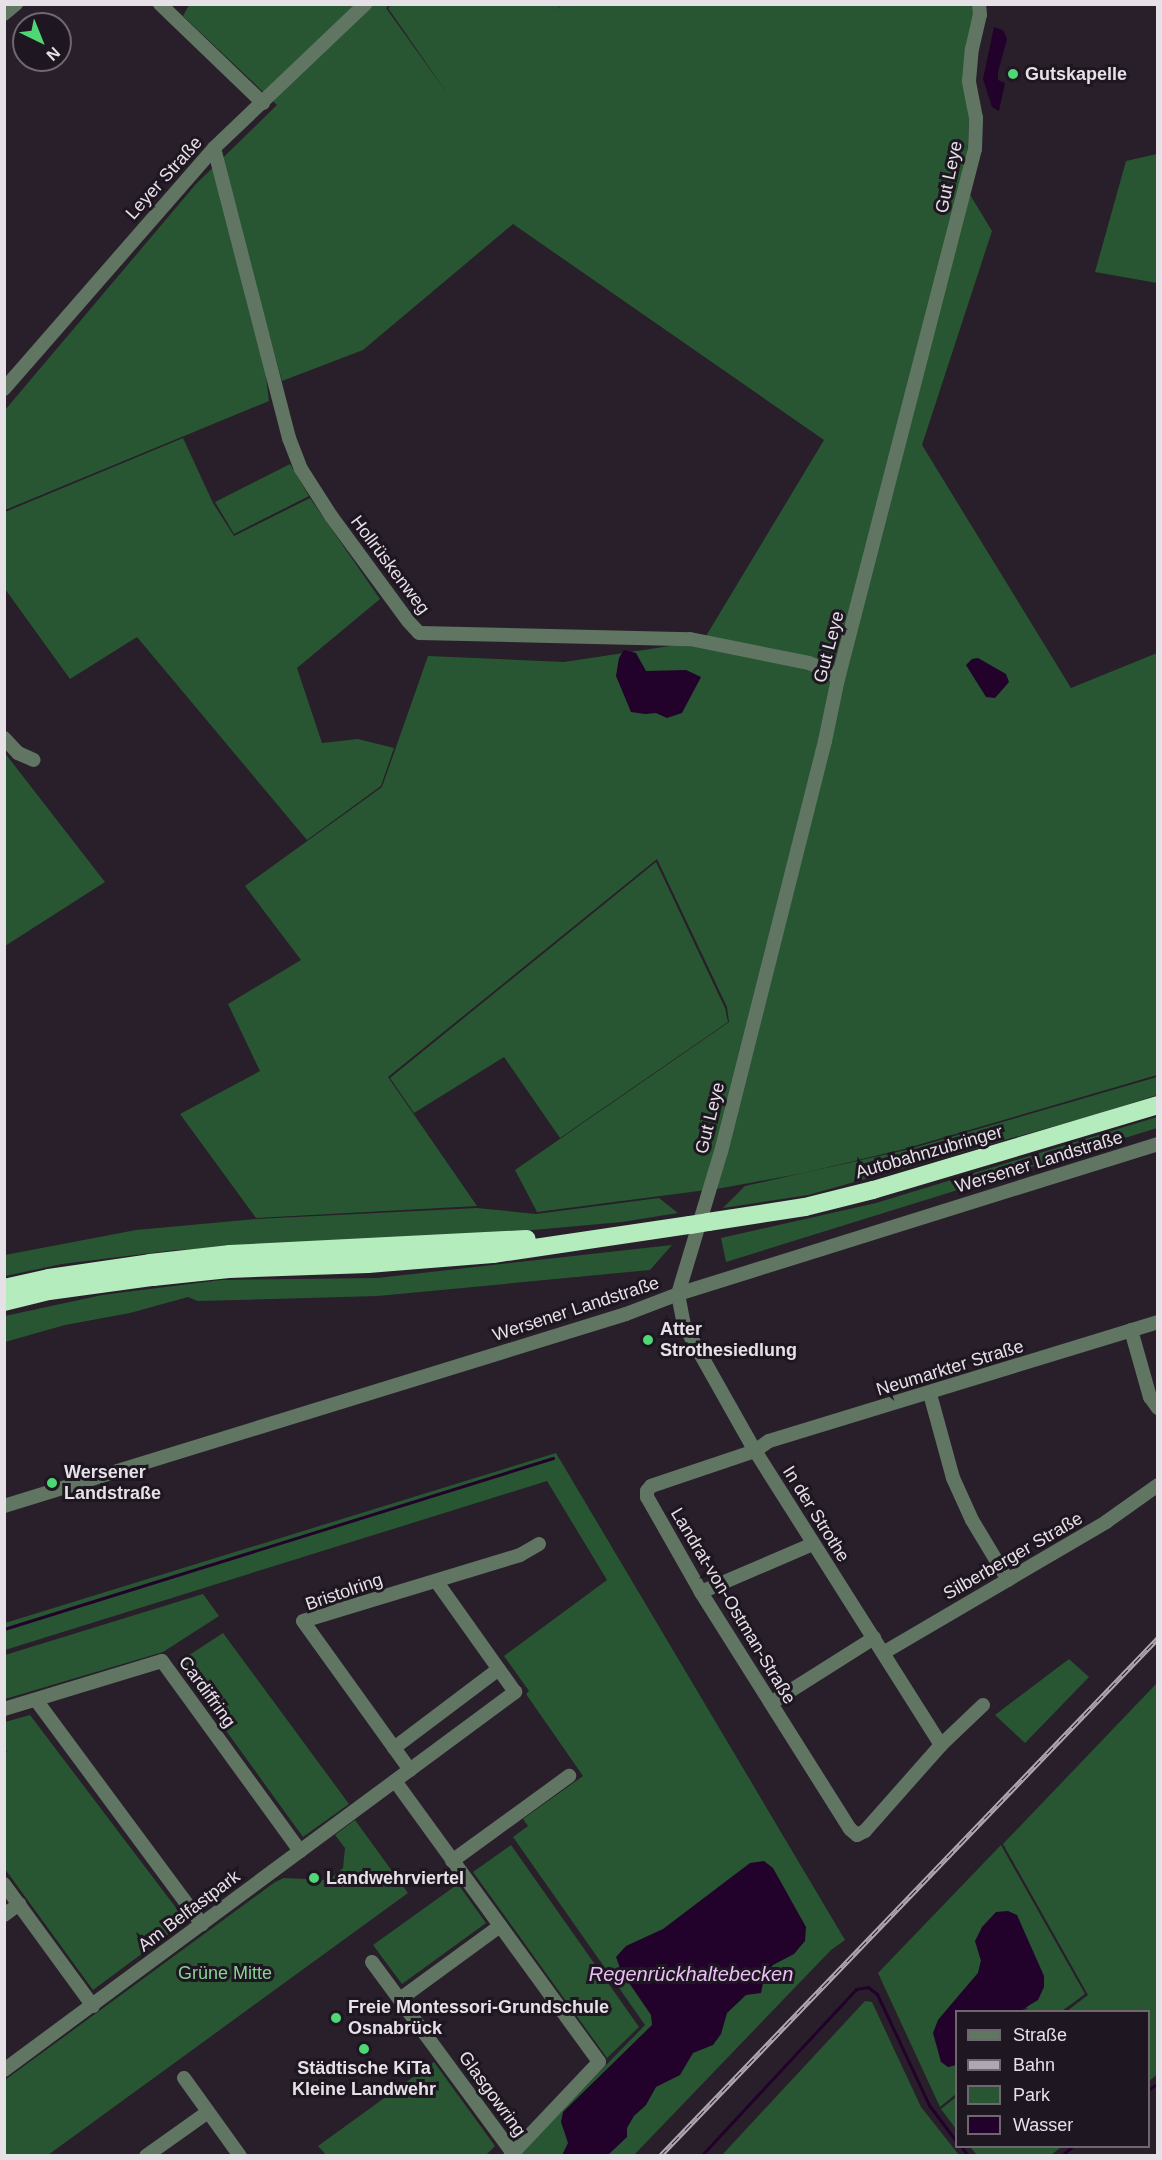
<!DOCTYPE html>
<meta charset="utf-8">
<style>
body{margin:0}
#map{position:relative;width:1162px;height:2160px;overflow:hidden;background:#281f2a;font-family:Arial,sans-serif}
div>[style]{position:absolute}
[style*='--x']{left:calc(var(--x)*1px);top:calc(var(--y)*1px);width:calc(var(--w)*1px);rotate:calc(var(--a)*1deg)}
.green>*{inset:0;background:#285532}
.water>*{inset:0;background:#22022b}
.stream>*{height:3px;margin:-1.5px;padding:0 1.5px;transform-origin:1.5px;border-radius:1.5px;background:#22022b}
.minor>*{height:14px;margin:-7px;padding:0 7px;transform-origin:7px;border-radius:7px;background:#607663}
.highway>*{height:18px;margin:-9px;padding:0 9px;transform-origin:9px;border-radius:9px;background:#b4ecbd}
.rail>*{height:5px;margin-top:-2.5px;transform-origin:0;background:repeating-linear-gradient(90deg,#1e1620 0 9px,#afa8b0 0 18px);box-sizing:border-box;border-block:2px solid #afa8b0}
.highway-bridge>*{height:18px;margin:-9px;padding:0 9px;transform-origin:9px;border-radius:9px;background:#b4ecbd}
.dots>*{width:16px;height:16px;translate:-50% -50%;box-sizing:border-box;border:3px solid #1e1620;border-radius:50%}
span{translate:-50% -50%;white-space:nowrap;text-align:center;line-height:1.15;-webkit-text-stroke:6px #1e1620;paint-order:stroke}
.poi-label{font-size:18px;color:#e6e0e7;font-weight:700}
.left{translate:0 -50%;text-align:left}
.street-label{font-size:18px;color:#e6e0e7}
.park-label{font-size:18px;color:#87d396}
.water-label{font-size:20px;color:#ebbef8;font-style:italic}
.frame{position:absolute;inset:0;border:6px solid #e6e0e7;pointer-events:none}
.legend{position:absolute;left:955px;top:2010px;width:195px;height:138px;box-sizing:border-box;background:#1e1620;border:2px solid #6e6770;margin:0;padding:8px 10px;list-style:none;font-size:18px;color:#e6e0e7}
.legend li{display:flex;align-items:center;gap:12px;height:30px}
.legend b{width:30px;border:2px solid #6e6770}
.north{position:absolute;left:12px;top:12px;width:60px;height:60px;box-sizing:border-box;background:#1e1620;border:2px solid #6e6770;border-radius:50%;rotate:137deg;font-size:16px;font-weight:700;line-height:24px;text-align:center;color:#e6e0e7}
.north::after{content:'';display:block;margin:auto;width:21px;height:27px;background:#4fd675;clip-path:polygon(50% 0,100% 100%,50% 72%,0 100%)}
</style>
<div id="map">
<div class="green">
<div style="clip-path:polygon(563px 4px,974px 5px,966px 188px,992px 231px,922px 445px,1071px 688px,1157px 653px,1157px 1075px,904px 1149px,804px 1173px,722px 1188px,537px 1212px,515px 1170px,729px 1022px,727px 1007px,657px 859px,388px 1077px,477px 1206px,256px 1218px,180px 1114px,260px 1071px,228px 1004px,301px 960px,245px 886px,382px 787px,428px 656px,564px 662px,703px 641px,824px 440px,513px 224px,363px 350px,282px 381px,254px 280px,269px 401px,5px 510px,5px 410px,196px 184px,277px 105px,183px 16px,189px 5px,389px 5px,386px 8px,449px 96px,388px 8px,392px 5px,561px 5px,555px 11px)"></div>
<div style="clip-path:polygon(1157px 154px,1157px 283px,1095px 272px,1126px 161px)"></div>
<div style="clip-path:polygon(183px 438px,213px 503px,234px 536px,310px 498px,380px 599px,297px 668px,322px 743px,358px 739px,394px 748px,381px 786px,307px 840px,137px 637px,70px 679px,5px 589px,5px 512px)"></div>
<div style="clip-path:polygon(290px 464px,309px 496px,234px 534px,215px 502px)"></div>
<div style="clip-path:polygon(4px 752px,105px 882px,5px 946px,4px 946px)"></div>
<div style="clip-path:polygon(656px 862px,725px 1008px,728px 1022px,560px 1138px,504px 1057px,414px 1113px,390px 1078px)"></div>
<div style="clip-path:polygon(1157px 1077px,1157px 1095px,1098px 1114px,808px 1195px,723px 1208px,745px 1186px,906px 1150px)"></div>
<div style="clip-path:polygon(1157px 1117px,1157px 1128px,726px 1262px,721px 1238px,876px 1203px)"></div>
<div style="clip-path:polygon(659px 1198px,678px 1213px,622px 1222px,490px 1234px,176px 1250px,62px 1264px,5px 1276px,5px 1255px,136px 1230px,256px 1219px,477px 1208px,536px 1214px)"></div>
<div style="clip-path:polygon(672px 1245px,650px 1270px,378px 1296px,198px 1301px,188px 1297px,130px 1313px,65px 1325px,5px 1342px,5px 1316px,102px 1295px,221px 1280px,377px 1278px)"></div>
<div style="clip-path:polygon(556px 1453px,845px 1940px,831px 1950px,634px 2155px,519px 2155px,645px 2025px,513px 1837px,528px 1826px,523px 1819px,583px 1776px,526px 1694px,529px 1691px,504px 1656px,607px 1580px,547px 1481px,5px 1650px,5px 1623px)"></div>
<div style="clip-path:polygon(203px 1594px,219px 1616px,163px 1652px,5px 1699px,5px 1655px)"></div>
<div style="clip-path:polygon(223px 1633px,349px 1804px,303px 1837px,177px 1663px)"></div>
<div style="clip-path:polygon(1069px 1659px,1089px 1677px,1025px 1743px,995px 1715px)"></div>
<div style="clip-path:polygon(1157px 1683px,1158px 2074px,1149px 2081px,1148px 2012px,1067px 2011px,1088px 1995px,1003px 1844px)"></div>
<div style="clip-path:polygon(30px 1715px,186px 1921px,93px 1990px,5px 1869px,4px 1754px,7px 1752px,5px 1748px,5px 1722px)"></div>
<div style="clip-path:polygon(355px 1820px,408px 1893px,48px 2155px,5px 2155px,5px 2080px,275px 1882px,284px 1878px,329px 1880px,343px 1868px,345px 1848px,335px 1835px)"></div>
<div style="clip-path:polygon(511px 1845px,639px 2027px,607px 2058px,473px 1872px)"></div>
<div style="clip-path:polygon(1001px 1845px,1085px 1994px,1062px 2011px,1020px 2011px,1028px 2009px,981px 1961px,978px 1973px,938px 2020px,948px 2067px,956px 2065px,956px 2094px,940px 2107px,878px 1973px)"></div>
<div style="clip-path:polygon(458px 1884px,486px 1923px,402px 1984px,373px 1945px)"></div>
<div style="clip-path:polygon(865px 2001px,872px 2002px,921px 2107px,959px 2155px,722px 2155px)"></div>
<div style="clip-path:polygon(434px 2062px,495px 2146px,486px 2155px,326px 2155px,318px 2146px)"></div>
<div style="clip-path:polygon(956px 2097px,956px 2129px,941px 2109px)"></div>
<div style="clip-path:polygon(970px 2147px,1061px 2147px,1050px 2156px,977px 2155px)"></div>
</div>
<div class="water">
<div style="clip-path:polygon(994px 27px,1003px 30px,1007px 39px,998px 72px,998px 80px,1005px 83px,999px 111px,992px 107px,983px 79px)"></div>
<div style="clip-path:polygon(624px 650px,636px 653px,646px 671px,686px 670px,701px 677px,682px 713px,667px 718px,656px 713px,645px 714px,631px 712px,616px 676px,619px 658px)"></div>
<div style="clip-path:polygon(978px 658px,1006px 674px,1009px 682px,995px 698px,986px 697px,966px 665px,972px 659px)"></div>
<div style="clip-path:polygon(764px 1861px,773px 1868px,806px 1927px,805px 1941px,794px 1954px,773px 1965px,765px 1974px,761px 1993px,746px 1995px,727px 2013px,721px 2034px,713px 2045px,693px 2053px,680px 2075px,656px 2087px,646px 2105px,634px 2116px,627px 2128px,627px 2137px,608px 2155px,562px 2155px,568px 2143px,561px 2122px,563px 2112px,652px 2025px,651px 2015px,621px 1971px,616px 1957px,626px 1946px,663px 1929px,750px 1863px)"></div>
<div style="clip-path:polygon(1008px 1911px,1017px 1915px,1044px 1976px,1044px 1987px,1038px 2000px,1020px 2011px,956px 2012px,956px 2065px,948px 2067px,941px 2062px,933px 2033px,938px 2020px,978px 1973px,981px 1961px,975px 1941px,982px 1927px,996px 1912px)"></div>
</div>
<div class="stream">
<div style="--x:4;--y:1629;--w:575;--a:-17.3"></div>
<div style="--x:1148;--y:2090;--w:12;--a:-35"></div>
<div style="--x:961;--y:2146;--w:12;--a:55"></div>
<div style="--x:701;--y:2156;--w:228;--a:-47.1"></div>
<div style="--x:856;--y:1989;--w:12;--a:-9"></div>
<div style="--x:868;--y:1987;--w:11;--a:38"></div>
<div style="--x:877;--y:1994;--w:123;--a:64.9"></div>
<div style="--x:929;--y:2105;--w:45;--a:53.1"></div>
<div style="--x:1061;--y:2156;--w:16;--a:-40"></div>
</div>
<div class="minor">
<div style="--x:160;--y:4;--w:143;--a:43.9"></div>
<div style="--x:4;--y:14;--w:16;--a:-40"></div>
<div style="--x:214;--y:148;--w:300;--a:75.5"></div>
<div style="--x:289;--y:438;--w:33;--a:69"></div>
<div style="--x:301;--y:469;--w:56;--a:57.4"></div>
<div style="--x:331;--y:516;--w:130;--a:53.7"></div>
<div style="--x:408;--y:621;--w:16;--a:47"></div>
<div style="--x:419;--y:633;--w:271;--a:1.3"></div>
<div style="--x:690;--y:639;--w:121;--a:11.4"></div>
<div style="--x:809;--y:663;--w:22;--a:22"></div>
<div style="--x:829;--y:671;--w:12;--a:42"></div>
<div style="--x:4;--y:389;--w:320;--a:-48.9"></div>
<div style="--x:214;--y:148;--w:209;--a:-43.6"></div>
<div style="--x:4;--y:738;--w:21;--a:47"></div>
<div style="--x:18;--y:753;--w:17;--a:24"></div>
<div style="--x:1131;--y:1330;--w:70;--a:74.2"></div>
<div style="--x:1150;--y:1397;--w:14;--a:54"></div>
<div style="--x:930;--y:1394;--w:87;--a:74.7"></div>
<div style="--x:953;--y:1478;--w:46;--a:65.7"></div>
<div style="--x:972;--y:1520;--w:70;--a:59"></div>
<div style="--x:4;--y:1506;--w:651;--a:-17.15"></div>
<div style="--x:626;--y:1314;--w:56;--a:-21"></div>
<div style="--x:678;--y:1294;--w:503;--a:-17.35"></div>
<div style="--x:701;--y:1592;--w:122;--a:-23.2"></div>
<div style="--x:883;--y:1653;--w:259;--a:-30.4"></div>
<div style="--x:1106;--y:1522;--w:64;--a:-35.4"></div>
<div style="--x:36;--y:1700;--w:279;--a:53.5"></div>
<div style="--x:771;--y:1703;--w:122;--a:-32.3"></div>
<div style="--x:983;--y:1705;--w:58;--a:136.4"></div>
<div style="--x:941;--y:1745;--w:115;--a:131.5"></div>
<div style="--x:865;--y:1831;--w:9;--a:153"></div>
<div style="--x:857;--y:1835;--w:9;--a:-139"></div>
<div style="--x:850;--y:1829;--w:280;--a:-122.2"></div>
<div style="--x:701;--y:1592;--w:109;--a:-119.6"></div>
<div style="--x:647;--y:1497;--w:6;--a:-90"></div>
<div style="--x:647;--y:1491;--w:6;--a:-51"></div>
<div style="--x:651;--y:1486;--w:110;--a:-18.6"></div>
<div style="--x:755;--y:1451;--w:17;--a:-36"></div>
<div style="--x:769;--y:1441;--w:407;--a:-17"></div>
<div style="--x:4;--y:1709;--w:165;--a:-16.9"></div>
<div style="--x:162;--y:1661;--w:235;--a:54"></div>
<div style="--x:941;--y:1745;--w:348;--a:-122.3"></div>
<div style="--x:755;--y:1451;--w:145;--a:-119.4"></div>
<div style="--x:684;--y:1325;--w:32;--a:-101"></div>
<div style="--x:678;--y:1294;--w:148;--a:-73.2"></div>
<div style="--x:721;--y:1152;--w:424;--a:-75.8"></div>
<div style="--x:825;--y:741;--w:63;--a:-78.2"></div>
<div style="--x:838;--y:679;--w:547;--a:-75.51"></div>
<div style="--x:975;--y:149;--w:31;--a:-88"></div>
<div style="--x:976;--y:118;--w:38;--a:-101"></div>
<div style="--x:969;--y:81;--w:32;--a:-85"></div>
<div style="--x:972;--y:49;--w:35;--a:-77"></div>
<div style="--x:980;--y:15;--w:11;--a:-95"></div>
<div style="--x:394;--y:1748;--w:131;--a:-37"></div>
<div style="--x:410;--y:1770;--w:183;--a:-125.7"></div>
<div style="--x:303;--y:1621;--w:227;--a:-16.9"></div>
<div style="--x:520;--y:1555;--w:22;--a:-30"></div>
<div style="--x:395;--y:1781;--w:347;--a:54"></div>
<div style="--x:599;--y:2062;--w:129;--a:133.4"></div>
<div style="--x:452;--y:1861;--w:145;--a:-36"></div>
<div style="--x:4;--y:1884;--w:151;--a:53.9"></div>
<div style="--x:4;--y:1915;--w:19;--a:-36"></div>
<div style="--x:372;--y:1962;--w:237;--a:53.6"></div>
<div style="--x:400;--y:1999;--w:124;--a:-36.1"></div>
<div style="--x:4;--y:2070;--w:636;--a:-36.49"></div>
<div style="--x:515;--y:1692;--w:136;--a:-125.4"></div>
<div style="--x:184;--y:2078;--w:96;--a:54.3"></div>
<div style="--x:146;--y:2156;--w:76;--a:-35.4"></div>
</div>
<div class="highway">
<div style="--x:708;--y:1222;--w:98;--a:-8.8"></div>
<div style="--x:805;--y:1207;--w:70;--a:-14"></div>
<div style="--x:873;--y:1190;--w:297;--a:-16.6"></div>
<div style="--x:4;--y:1288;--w:46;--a:-12.5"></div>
<div style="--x:49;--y:1278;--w:102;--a:-8.4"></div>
<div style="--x:150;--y:1263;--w:81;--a:-6.4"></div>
<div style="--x:230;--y:1254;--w:297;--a:-2.9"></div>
<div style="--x:4;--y:1302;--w:46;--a:-13.7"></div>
<div style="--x:49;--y:1291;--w:105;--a:-7.7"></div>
<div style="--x:153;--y:1277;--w:76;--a:-6"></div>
<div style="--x:229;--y:1269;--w:139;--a:-2.1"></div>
<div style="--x:368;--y:1264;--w:125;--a:-4.6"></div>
<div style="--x:493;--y:1254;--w:199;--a:-8.4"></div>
</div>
<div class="rail">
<div style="--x:660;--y:2156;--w:719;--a:-46.13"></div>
</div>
<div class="highway-bridge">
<div style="--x:690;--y:1225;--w:18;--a:-9"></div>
</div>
<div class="dots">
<div style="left:1013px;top:74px;background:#4fd675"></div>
<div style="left:648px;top:1340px;background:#4fd675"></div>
<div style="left:52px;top:1483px;background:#4fd675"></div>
<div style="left:314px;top:1878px;background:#4fd675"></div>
<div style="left:336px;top:2018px;background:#4fd675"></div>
<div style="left:364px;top:2049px;background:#4fd675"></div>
</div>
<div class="poi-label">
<span class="left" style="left:1025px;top:74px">Gutskapelle</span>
<span class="left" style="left:660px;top:1340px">Atter<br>Strothesiedlung</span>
<span class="left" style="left:64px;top:1483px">Wersener<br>Landstraße</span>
<span class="left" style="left:326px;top:1878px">Landwehrviertel</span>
<span class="left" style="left:348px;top:2018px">Freie Montessori-Grundschule<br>Osnabrück</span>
<span style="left:364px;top:2079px">Städtische KiTa<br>Kleine Landwehr</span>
</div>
<div class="street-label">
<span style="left:949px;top:177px;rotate:-78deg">Gut Leye</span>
<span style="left:164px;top:178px;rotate:-48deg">Leyer Straße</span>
<span style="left:390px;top:565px;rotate:53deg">Hollrüskenweg</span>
<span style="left:829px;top:647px;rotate:-75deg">Gut Leye</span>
<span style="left:710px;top:1118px;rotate:-76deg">Gut Leye</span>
<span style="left:929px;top:1152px;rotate:-16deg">Autobahnzubringer</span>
<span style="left:1039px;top:1162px;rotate:-17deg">Wersener Landstraße</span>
<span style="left:576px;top:1309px;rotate:-18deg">Wersener Landstraße</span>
<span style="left:950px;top:1368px;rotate:-17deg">Neumarkter Straße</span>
<span style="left:816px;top:1514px;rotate:58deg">In der Strothe</span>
<span style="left:1013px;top:1556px;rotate:-30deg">Silberberger Straße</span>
<span style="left:344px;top:1592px;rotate:-19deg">Bristolring</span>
<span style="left:733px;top:1606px;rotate:59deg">Landrat-von-Ostman-Straße</span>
<span style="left:207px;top:1692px;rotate:54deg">Cardiffring</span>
<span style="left:189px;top:1911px;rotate:-37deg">Am Belfastpark</span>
<span style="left:492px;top:2094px;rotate:54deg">Glasgowring</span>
</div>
<div class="park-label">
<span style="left:225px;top:1973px">Grüne Mitte</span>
</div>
<div class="water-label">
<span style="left:691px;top:1974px">Regenrückhaltebecken</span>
</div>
<div class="frame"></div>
<ul class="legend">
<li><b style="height:8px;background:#607663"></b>Straße</li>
<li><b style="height:8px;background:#afa8b0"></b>Bahn</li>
<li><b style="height:16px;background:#285532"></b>Park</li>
<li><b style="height:16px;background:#22022b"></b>Wasser</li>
</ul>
<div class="north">N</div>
</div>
